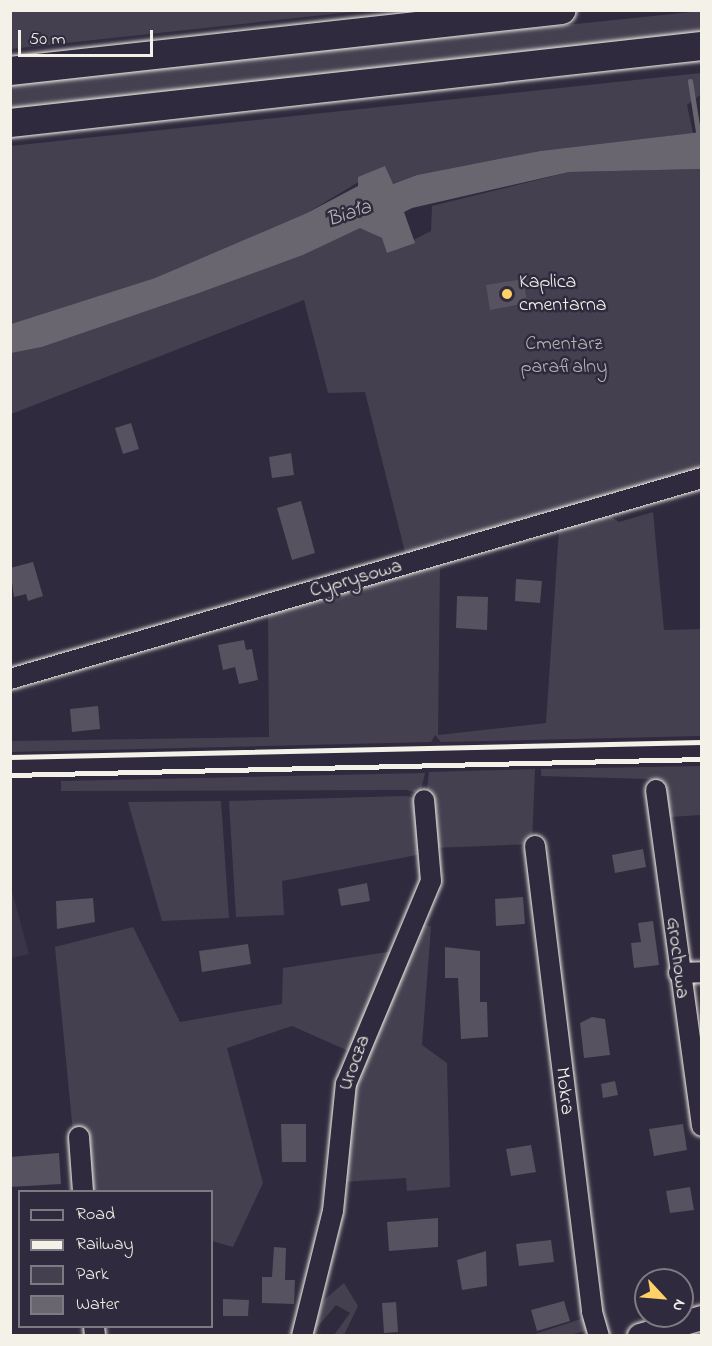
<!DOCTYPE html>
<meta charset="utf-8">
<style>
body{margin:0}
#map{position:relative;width:712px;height:1346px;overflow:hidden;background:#2f2a3d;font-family:"Indie Flower",sans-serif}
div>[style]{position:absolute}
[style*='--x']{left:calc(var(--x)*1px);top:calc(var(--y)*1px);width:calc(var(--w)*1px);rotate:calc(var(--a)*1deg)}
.built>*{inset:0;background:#3b3647}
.green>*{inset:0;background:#454050}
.water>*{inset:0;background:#6a6670}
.stream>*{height:5px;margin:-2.5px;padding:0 2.5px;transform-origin:2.5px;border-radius:2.5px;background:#6a6670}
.building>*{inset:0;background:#56525f}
.roads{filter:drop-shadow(0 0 2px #f4f1e8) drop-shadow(0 0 2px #f4f1e8)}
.minor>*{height:20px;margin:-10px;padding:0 10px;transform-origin:10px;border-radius:10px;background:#2f2a3d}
.major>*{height:24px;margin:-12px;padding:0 12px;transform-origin:12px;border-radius:12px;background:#2f2a3d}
.highway>*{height:28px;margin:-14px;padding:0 14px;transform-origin:14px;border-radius:14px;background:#2f2a3d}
.rail>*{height:4.5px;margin:-2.25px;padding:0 2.25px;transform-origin:2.25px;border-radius:2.25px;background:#f4f1e8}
.dots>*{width:16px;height:16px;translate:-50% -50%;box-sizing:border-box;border:3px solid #2f2a3d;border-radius:50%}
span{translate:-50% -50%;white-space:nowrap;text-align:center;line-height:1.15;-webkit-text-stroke:5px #2f2a3d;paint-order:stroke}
.poi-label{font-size:20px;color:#f4f1e8}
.left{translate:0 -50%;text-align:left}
.park-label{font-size:20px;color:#b7b3b3}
.street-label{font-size:20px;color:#f4f1e8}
.water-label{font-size:21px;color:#b6b2b2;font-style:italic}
.frame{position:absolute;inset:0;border:12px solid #f4f1e8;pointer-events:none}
.legend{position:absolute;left:18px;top:1190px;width:195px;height:138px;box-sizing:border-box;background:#2f2a3d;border:2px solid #7e7a81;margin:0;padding:8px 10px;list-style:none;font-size:18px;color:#f4f1e8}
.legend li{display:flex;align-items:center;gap:12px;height:30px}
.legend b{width:30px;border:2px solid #7e7a81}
.north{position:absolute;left:634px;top:1268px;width:60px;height:60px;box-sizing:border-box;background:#2f2a3d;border:2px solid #7e7a81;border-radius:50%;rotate:116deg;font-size:16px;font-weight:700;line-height:24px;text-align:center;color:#f4f1e8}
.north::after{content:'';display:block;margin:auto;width:21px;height:27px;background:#ffd166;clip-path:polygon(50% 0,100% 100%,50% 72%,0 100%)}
.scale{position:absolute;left:18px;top:30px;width:135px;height:27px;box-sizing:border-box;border:3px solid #f4f1e8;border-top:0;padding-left:8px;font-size:18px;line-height:21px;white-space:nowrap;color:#f4f1e8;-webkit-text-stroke:4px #2f2a3d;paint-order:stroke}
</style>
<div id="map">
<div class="built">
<div style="clip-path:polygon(10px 884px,29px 954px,11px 958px,10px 958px)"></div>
</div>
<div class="green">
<div style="clip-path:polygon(11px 10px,361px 10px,361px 11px,11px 49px)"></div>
<div style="clip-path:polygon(701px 11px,701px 35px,11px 111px,10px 83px)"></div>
<div style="clip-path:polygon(701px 73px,701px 110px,700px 95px,687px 105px,693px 133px,540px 151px,417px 175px,392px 184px,385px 166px,307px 213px,155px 278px,11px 324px,10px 146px)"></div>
<div style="clip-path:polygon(701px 169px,701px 470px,406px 556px,365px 392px,328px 393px,304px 300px,11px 414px,10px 353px,42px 347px,199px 293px,303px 255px,360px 227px,382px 238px,388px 253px,431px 231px,432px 206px,569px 172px)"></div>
<div style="clip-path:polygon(653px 512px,664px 630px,701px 629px,701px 736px,441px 742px,435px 735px,431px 742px,11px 752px,10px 741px,269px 737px,268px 610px,440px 562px,438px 735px,546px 723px,559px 529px,610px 516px,619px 522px)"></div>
<div style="clip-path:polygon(701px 766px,701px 815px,670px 817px,664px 785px,650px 784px,649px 779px,541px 776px,541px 769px)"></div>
<div style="clip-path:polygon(535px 769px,532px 844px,432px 848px,426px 797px,429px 772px)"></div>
<div style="clip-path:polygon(425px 773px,420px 794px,407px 790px,61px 791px,61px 781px)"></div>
<div style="clip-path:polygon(406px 796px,417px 798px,427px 853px,282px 881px,284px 915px,236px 917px,229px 801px)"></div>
<div style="clip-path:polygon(221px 801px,229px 918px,162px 921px,128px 802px)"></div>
<div style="clip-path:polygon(419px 922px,431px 927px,422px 1045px,447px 1063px,450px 1187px,407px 1191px,406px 1178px,341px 1182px,343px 1110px)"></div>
<div style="clip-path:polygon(133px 927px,180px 1022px,282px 1004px,283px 968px,401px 950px,351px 1052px,292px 1026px,227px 1048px,263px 1183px,233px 1247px,212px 1241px,212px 1192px,88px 1191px,73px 1132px,55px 947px)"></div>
<div style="clip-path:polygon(344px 1283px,358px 1306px,344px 1335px,334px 1335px,350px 1313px,336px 1305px,310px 1336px,324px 1300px)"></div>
<div style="clip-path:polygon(587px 1317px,588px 1330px,570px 1335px,529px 1336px)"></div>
</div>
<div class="water">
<div style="clip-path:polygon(701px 132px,701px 169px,569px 172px,412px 208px,404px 212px,415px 243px,387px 253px,382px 238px,360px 228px,303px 255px,199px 293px,42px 347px,11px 353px,11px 324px,155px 278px,307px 213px,358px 186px,358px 177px,385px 166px,393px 184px,417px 175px,540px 151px)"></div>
</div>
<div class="stream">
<div style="--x:690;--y:81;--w:58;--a:81"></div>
</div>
<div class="building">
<div style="clip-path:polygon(523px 279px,527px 303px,490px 310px,486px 285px)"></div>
<div style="clip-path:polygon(131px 423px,139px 449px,123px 454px,115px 428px)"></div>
<div style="clip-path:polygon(291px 453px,294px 475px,272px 478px,269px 457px)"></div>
<div style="clip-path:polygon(301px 501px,315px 553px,292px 560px,277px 508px)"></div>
<div style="clip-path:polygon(33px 562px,43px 596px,28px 601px,26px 594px,14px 597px,10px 568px)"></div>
<div style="clip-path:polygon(516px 579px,542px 581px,540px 603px,515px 601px)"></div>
<div style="clip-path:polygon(457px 596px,488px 597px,487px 630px,456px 628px)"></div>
<div style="clip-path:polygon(244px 640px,246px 650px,252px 649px,258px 680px,239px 684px,235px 667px,223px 670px,218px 645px)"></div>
<div style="clip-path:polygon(98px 706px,100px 729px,72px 732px,70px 709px)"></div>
<div style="clip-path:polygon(643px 849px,646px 867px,615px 873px,612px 855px)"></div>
<div style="clip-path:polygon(367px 883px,370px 901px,341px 906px,338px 889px)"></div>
<div style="clip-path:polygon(523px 897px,525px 924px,496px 926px,495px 899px)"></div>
<div style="clip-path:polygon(93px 898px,95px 922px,57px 929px,56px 901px)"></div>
<div style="clip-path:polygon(653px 921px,659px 965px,634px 968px,631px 943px,641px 942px,638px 923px)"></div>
<div style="clip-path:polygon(248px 944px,251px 964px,202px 972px,199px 951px)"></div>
<div style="clip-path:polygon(445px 947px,480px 951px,480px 1002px,487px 1002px,488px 1037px,461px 1039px,458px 978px,445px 978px)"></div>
<div style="clip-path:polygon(592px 1017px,605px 1019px,610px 1055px,584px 1058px,580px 1023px)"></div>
<div style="clip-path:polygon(615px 1081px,618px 1095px,603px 1098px,601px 1084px)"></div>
<div style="clip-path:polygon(281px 1124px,306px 1124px,306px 1162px,282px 1162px)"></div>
<div style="clip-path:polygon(683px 1124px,687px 1150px,654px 1156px,649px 1129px)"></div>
<div style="clip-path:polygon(531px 1145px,536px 1172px,511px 1176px,506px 1149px)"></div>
<div style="clip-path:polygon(59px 1153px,61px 1184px,10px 1187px,10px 1157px)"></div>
<div style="clip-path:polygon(690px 1187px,694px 1210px,670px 1213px,666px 1191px)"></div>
<div style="clip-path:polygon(438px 1218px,438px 1247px,389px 1251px,387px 1222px)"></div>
<div style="clip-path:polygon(551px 1240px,554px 1262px,519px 1266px,516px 1244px)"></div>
<div style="clip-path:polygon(274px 1247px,286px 1248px,285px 1280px,295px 1280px,294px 1304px,262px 1303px,262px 1277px,272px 1277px)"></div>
<div style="clip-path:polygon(486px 1251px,487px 1286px,462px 1290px,457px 1260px)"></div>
<div style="clip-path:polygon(223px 1299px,249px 1300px,248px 1316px,223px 1316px)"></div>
<div style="clip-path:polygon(564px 1301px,570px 1321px,537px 1331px,531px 1310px)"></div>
<div style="clip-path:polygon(396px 1302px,398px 1332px,384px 1333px,382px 1303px)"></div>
</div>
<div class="roads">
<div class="minor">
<div style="--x:10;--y:679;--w:721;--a:-16.2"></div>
<div style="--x:656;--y:790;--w:339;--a:82.2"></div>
<div style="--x:535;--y:846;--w:469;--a:83"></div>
<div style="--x:592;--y:1312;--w:25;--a:74"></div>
<div style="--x:679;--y:973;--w:23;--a:-2"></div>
<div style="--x:79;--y:1137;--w:55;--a:85.8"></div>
<div style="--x:94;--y:1326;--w:10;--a:84"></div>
<div style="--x:302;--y:1336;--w:129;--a:-76.1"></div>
<div style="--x:333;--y:1211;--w:128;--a:-84.2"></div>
<div style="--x:346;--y:1084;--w:220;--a:-67.3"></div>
<div style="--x:431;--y:881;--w:81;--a:-94.9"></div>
</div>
<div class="major">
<div style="--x:640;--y:1336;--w:65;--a:-16.2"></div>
</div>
<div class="highway">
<div style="--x:10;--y:71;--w:555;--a:-6.31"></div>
<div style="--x:10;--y:123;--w:696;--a:-6.35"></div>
</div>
</div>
<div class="rail">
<div style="--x:10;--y:757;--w:692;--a:-1.24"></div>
<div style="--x:10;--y:775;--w:692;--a:-1.32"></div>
</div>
<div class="dots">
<div style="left:507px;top:294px;background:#ffd166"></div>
</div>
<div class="poi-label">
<span class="left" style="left:519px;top:294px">Kaplica<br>cmentarna</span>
</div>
<div class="park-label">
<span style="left:564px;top:356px">Cmentarz<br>parafialny</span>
</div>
<div class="street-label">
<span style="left:356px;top:579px;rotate:-16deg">Cyprysowa</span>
<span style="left:677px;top:958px;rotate:83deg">Grochowa</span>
<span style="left:355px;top:1063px;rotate:-70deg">Urocza</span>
<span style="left:564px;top:1091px;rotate:83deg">Mokra</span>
</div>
<div class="water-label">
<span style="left:349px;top:214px;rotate:-19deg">Biała</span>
</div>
<div class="frame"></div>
<ul class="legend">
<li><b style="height:8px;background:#2f2a3d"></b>Road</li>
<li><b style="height:8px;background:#f4f1e8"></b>Railway</li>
<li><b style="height:16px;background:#454050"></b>Park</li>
<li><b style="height:16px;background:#6a6670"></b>Water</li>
</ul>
<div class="north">N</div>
<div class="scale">50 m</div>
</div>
